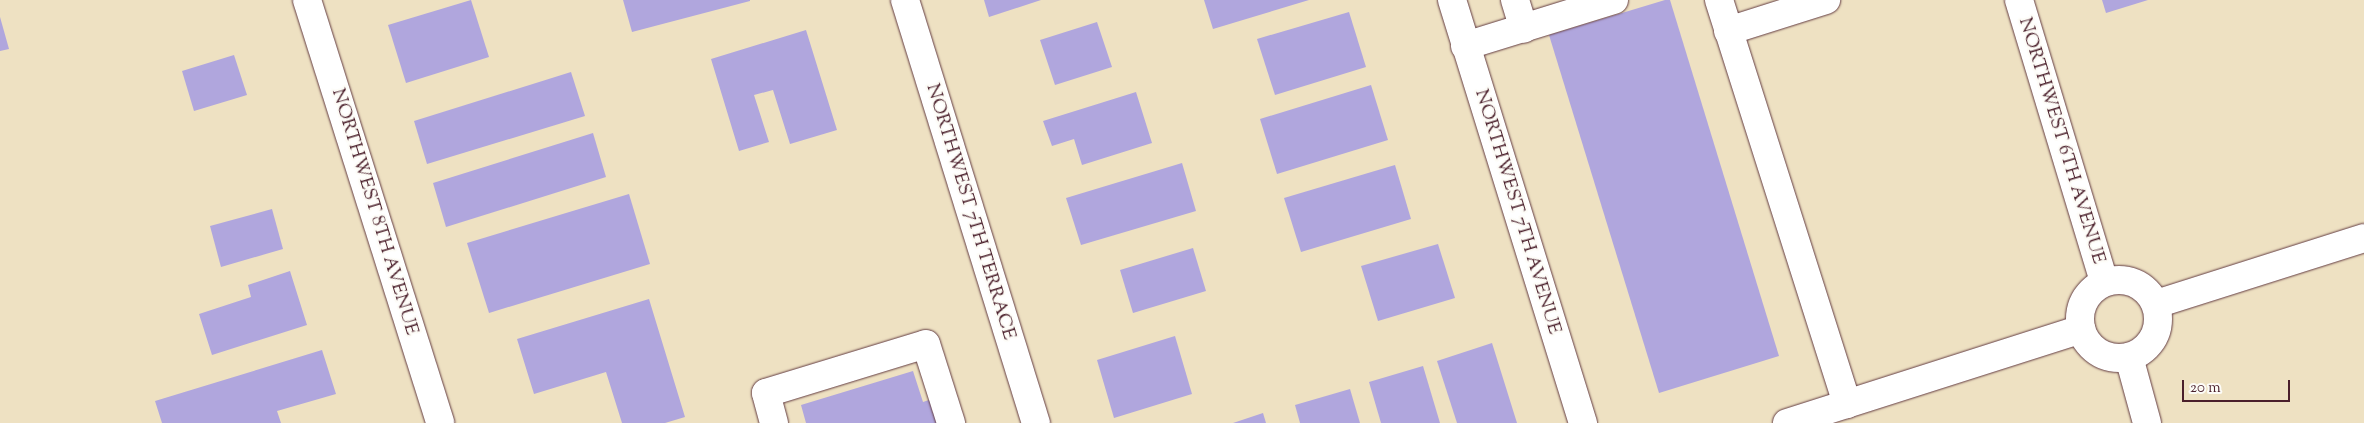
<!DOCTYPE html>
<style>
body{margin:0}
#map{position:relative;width:2364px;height:423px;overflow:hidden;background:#eee1c2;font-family:"Sorts Mill Goudy",serif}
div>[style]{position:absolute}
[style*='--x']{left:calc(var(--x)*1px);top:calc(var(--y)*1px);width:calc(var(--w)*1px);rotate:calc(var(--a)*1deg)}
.building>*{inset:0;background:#b0a6dd}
.roads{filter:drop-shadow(0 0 1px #633c42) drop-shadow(0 0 1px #633c42)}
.minor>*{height:28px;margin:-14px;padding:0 14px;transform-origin:14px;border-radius:14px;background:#fff}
.minor>.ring{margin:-14px;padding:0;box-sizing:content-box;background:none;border:28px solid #fff;border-radius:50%}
span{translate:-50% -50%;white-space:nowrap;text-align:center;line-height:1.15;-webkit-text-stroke:4.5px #fdfcf7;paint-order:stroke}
.street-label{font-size:19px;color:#4a1f2b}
.scale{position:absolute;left:2182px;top:380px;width:108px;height:22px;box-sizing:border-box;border:2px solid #4a1f2b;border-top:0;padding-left:6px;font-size:15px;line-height:18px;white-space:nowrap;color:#4a1f2b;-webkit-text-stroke:4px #fdfcf7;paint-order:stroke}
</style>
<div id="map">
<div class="building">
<div style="clip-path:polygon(471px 0,489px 57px,406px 83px,388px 25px)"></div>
<div style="clip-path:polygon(623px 0,750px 0,750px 1px,632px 32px)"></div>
<div style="clip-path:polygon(984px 0,1041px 0,989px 17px)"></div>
<div style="clip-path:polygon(1204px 0,1309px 0,1213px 29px)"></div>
<div style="clip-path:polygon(1665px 0,1670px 0,1779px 356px,1659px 393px,1549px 35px)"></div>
<div style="clip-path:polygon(2102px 0,2148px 0,2106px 13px)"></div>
<div style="clip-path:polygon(1349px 12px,1366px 67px,1275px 95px,1257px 39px)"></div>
<div style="clip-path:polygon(0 17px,9px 49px,0 51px)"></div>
<div style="clip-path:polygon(1097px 22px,1112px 67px,1055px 85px,1040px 40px)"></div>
<div style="clip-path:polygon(806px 30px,837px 130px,790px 144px,773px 90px,754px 95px,769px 142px,739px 151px,711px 59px)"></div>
<div style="clip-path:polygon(234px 55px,247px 95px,194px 111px,182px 71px)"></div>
<div style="clip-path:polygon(571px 72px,585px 116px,427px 164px,414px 121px)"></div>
<div style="clip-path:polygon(1371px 85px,1388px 140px,1277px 174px,1260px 119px)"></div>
<div style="clip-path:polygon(1136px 92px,1152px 143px,1082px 165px,1074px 139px,1052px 146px,1043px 121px)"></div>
<div style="clip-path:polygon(593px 133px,606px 177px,446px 227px,433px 183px)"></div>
<div style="clip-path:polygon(1182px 163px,1196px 211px,1081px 245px,1066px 198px)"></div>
<div style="clip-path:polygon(1395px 165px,1411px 219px,1301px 252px,1284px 198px)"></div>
<div style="clip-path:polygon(629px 194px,650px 264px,489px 313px,467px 243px)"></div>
<div style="clip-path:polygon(272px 209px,283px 249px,221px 267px,210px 226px)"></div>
<div style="clip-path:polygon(1438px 244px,1455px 298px,1378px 321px,1361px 266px)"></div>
<div style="clip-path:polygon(1193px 248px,1206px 291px,1133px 313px,1120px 270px)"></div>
<div style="clip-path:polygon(290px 271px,307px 325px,212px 355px,199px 314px,251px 297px,248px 285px)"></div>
<div style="clip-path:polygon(649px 299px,685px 417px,665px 423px,622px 423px,606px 372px,534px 394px,517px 339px)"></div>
<div style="clip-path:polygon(1175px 336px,1192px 394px,1114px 418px,1097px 360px)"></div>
<div style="clip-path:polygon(1492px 343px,1517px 423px,1457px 423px,1437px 361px)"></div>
<div style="clip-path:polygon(322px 350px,336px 394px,277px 411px,281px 423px,162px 423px,155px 401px)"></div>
<div style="clip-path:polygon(1423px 366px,1440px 423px,1381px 423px,1369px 382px)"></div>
<div style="clip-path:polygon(913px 371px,923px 402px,935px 398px,937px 423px,806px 423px,801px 405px)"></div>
<div style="clip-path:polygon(1350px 389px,1360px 423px,1300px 423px,1295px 405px)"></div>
<div style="clip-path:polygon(1263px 413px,1266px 423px,1233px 423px)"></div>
</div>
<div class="roads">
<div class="minor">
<div style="--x:307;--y:0;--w:443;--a:72.5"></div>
<div style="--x:905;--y:0;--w:443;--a:72.8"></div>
<div style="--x:1452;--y:0;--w:443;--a:72.8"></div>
<div style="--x:1515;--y:0;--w:30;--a:73"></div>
<div style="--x:1719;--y:0;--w:424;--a:72.4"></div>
<div style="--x:2019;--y:0;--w:295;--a:73.2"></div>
<div style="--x:1728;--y:31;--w:103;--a:-17.6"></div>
<div style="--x:1465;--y:46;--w:156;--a:-17.2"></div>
<div class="ring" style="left:2080px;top:280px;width:50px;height:50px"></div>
<div style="--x:2156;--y:304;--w:218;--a:-17.6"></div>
<div style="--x:2129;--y:357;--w:68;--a:74.7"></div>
<div style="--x:774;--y:423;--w:31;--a:-105"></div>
<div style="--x:766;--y:393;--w:167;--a:-17"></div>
<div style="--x:926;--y:344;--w:83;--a:72.4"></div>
<div style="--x:1787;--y:423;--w:309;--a:-17.7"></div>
</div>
</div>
<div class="street-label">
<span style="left:2061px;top:141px;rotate:73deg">NORTHWEST 6TH AVENUE</span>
<span style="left:374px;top:212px;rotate:73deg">NORTHWEST 8TH AVENUE</span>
<span style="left:970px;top:212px;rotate:73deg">NORTHWEST 7TH TERRACE</span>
<span style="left:1517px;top:212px;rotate:73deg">NORTHWEST 7TH AVENUE</span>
</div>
<div class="scale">20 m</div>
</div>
